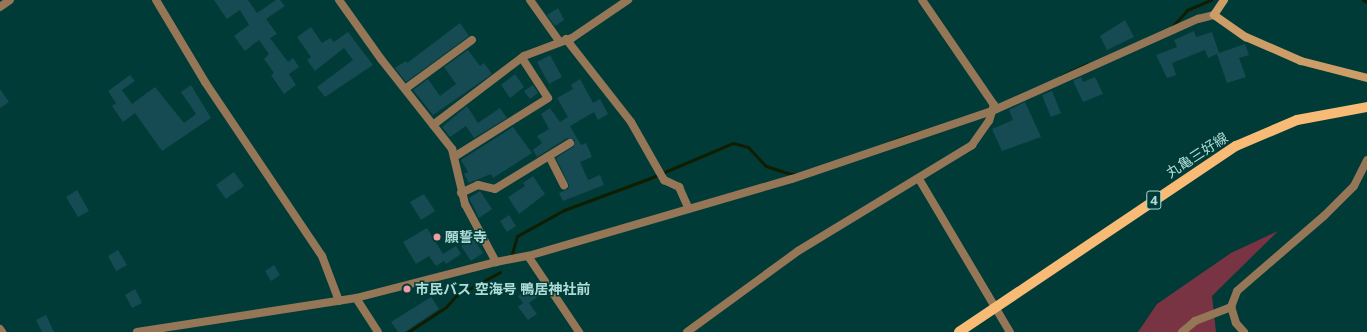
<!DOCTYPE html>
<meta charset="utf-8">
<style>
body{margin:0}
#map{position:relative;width:1367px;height:332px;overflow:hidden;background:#003b38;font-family:"Open Sans","Noto Sans JP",sans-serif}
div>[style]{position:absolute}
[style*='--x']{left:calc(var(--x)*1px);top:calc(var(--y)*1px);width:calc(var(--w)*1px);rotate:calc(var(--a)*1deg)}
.green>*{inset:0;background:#783442}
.stream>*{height:3px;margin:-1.5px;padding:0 1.5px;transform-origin:1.5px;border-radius:1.5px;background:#111d01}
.building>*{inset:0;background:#164b53}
.minor>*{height:8px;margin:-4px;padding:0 4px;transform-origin:4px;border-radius:4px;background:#957757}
.tertiary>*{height:8px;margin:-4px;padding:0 4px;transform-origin:4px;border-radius:4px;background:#957757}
.secondary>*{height:8px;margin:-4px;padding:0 4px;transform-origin:4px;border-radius:4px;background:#cd9d68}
.primary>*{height:10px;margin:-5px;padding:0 5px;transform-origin:5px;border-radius:5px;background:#f8bb75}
.dots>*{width:11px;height:11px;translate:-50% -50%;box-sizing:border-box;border:2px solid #003b38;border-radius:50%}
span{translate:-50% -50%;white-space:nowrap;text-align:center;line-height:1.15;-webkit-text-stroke:3px #003b38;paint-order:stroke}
.shield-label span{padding:1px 3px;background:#003b38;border:1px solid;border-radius:3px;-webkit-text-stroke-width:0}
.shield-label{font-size:13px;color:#b0dcd7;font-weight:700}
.street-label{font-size:14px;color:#b0dcd7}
.poi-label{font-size:14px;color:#b0dcd7;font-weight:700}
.left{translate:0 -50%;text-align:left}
</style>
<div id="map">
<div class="green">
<div style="clip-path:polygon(1278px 231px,1212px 296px,1216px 332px,1138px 332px,1157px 304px,1231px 253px)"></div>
</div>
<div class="stream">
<div style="--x:1363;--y:0;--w:4;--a:27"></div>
<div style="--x:1171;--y:28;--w:24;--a:-48"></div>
<div style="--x:1187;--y:10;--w:26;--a:-23"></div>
<div style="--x:1061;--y:76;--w:29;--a:-25"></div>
<div style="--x:890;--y:142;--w:29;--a:-20"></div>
<div style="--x:511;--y:257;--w:22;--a:-74"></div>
<div style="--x:517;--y:236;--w:54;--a:-29"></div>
<div style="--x:564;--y:210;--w:90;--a:-20.3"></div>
<div style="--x:648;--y:179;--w:92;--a:-23"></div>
<div style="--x:733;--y:143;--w:16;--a:15"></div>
<div style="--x:748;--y:147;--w:26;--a:47"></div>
<div style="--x:766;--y:166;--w:26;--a:18"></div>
<div style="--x:791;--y:174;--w:7;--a:0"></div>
<div style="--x:408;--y:332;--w:45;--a:-33.3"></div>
<div style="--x:446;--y:307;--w:15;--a:-48"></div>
<div style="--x:456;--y:296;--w:50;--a:-28.6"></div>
</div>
<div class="building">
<div style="clip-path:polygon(214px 0,248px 0,257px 13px,276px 0,280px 0,285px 6px,266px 19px,277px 34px,270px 38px,288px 62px,293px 58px,299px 67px,289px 74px,296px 85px,284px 94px,271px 75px,274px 73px,264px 59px,269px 54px,259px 40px,245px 51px,234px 36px,249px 25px,240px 10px,227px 19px)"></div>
<div style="clip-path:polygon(558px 8px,564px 20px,555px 26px,547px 15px)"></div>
<div style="clip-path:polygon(1125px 20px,1134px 37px,1107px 50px,1100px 36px)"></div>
<div style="clip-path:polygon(460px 23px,469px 36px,406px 82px,395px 68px,406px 61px,407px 63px)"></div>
<div style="clip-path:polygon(311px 27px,322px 43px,330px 38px,334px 42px,348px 32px,373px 65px,325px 97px,317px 87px,353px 60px,344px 48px,315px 71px,307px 60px,311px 57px,297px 37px)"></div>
<div style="clip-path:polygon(1194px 31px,1196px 37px,1212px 32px,1219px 53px,1245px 44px,1249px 55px,1239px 58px,1246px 77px,1227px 83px,1217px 54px,1208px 58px,1205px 50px,1172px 63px,1176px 75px,1167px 78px,1156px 55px,1177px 47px,1174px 40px)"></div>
<div style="clip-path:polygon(468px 50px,480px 66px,484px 63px,492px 74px,433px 115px,413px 90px,428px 79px,440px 96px,456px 84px,444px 67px)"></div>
<div style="clip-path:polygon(550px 55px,562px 77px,549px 84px,537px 62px)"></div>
<div style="clip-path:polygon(515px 74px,524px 87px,510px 98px,501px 85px)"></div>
<div style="clip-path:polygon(130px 75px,135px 81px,122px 90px,132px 104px,155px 87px,184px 123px,196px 114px,181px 92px,191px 85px,211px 118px,162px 151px,135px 113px,123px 122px,112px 106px,116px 103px,108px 91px)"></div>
<div style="clip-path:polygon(1081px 77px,1083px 82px,1095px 77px,1103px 94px,1083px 102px,1073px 81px)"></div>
<div style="clip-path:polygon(580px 79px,593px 103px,600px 99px,608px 114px,598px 120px,594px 112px,570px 126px,581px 145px,586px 143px,592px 157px,580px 162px,588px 180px,600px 175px,604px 185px,563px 201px,559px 193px,568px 189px,569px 185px,556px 158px,573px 147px,575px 140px,567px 138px,537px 157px,533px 150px,542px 143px,537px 136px,549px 129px,541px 114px,550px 108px,560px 122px,568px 117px,557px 98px,573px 89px,571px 85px)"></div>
<div style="clip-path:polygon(533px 85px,538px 93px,530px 99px,524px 91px)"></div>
<div style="clip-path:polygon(0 89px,9px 102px,0 108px)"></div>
<div style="clip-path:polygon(1052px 91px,1061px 113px,1051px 117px,1042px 95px)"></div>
<div style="clip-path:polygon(1025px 102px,1041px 137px,1002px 151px,992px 129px,1013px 120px,1009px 110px)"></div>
<div style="clip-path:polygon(467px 106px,478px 123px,500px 108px,507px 118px,474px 138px,466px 126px,450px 137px,442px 127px)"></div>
<div style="clip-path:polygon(513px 127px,532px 153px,493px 178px,491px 174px,469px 183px,464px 174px,468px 172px,461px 160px)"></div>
<div style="clip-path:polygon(234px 172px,244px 186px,226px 199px,216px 185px)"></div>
<div style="clip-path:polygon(533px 176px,545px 194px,519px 214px,508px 197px,525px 186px,523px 183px)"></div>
<div style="clip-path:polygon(77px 190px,89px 211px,78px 217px,66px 197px)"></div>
<div style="clip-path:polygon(480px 191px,492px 209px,479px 218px,469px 198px)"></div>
<div style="clip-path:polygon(424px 194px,435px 211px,421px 220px,410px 202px)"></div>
<div style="clip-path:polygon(509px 215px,516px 226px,507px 232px,500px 221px)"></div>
<div style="clip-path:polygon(427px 228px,443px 254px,456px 246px,461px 254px,446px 264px,444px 261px,436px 266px,429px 256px,416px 264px,403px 242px)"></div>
<div style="clip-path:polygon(473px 238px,483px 253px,471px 261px,461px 246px)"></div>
<div style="clip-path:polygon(118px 250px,127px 265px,116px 271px,108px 256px)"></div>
<div style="clip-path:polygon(274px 265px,280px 275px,271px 281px,265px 271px)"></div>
<div style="clip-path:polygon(539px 283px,545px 292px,529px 303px,537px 314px,528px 320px,518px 307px,523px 303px,518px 296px)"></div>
<div style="clip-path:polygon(135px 289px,142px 303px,132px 308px,125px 295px)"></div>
<div style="clip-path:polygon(431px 297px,439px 309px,405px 332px,398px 332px,391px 322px)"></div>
<div style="clip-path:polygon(46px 315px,54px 332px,42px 332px,36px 320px)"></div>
</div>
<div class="minor">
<div style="--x:156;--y:0;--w:96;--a:59.1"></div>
<div style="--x:205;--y:82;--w:210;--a:56.1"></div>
<div style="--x:322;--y:256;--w:48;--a:69.3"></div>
<div style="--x:339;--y:0;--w:72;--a:54.6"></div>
<div style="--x:381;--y:59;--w:115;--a:51.7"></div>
<div style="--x:452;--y:149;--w:57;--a:76.7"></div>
<div style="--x:465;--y:204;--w:66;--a:61.9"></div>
<div style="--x:530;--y:0;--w:50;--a:54.7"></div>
<div style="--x:0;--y:7;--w:12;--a:-35"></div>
<div style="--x:566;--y:39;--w:105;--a:51.9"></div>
<div style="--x:631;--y:122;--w:67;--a:60.4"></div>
<div style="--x:664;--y:180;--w:17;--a:25"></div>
<div style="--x:679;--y:187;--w:24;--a:66"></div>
<div style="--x:405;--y:89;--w:83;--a:-36.2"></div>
<div style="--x:433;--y:125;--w:114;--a:-37.2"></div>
<div style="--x:524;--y:56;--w:51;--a:-20.6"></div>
<div style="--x:572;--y:38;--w:68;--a:-34.2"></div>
<div style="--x:549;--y:156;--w:33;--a:63"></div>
<div style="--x:454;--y:157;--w:111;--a:-32.1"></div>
<div style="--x:548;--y:98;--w:48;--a:-123"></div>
<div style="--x:919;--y:179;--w:178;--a:59.3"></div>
<div style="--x:461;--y:193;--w:19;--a:-25"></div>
<div style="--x:478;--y:185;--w:17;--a:13"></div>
<div style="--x:495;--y:189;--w:88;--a:-31.5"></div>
<div style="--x:528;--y:256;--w:92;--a:56.1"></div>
<div style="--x:356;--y:298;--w:40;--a:57.1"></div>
<div style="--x:0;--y:329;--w:4;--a:56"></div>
<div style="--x:137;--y:332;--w:222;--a:-8.8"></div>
<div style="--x:356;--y:298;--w:145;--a:-14.4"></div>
<div style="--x:496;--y:262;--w:33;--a:-11"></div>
<div style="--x:528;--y:256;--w:275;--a:-16.3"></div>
<div style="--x:792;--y:179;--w:211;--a:-18.8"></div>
<div style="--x:992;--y:111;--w:226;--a:-24.1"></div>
<div style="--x:1198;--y:19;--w:16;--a:-14"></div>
<div style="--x:687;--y:332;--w:137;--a:-36.1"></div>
<div style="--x:798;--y:251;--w:204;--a:-31.3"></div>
<div style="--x:972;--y:145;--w:29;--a:-55"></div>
<div style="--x:989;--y:121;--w:17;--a:-73"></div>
<div style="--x:994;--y:105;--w:127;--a:-124.4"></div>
<div style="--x:1182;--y:332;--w:17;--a:-40"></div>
<div style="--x:1195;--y:321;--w:39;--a:-21"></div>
</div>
<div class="tertiary">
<div style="--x:1244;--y:332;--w:12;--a:-132"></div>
<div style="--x:1236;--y:323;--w:17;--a:-107"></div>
<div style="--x:1231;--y:307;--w:17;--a:-69"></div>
<div style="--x:1237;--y:291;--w:115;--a:-40.8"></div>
<div style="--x:1324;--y:216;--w:42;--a:-45"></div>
<div style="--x:1354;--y:186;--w:29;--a:-63"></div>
</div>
<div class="secondary">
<div style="--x:1224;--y:0;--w:18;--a:124"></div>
<div style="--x:1214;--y:15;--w:39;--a:35"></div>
<div style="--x:1246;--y:37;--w:60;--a:23.6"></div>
<div style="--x:1301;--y:61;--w:68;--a:14.4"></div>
</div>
<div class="primary">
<div style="--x:959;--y:332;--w:334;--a:-33.9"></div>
<div style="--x:1236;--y:146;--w:66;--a:-23.1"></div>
<div style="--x:1297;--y:120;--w:71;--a:-10.5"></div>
</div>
<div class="dots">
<div style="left:437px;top:237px;background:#f39aa9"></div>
<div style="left:407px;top:289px;background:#f39aa9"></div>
</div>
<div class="shield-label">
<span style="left:1154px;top:200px">4</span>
</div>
<div class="street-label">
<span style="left:1197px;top:155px;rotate:-33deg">丸亀三好線</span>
</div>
<div class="poi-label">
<span class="left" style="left:445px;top:237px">願誓寺</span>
<span class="left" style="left:415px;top:289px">市民バス 空海号 鴨居神社前</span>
</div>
</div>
